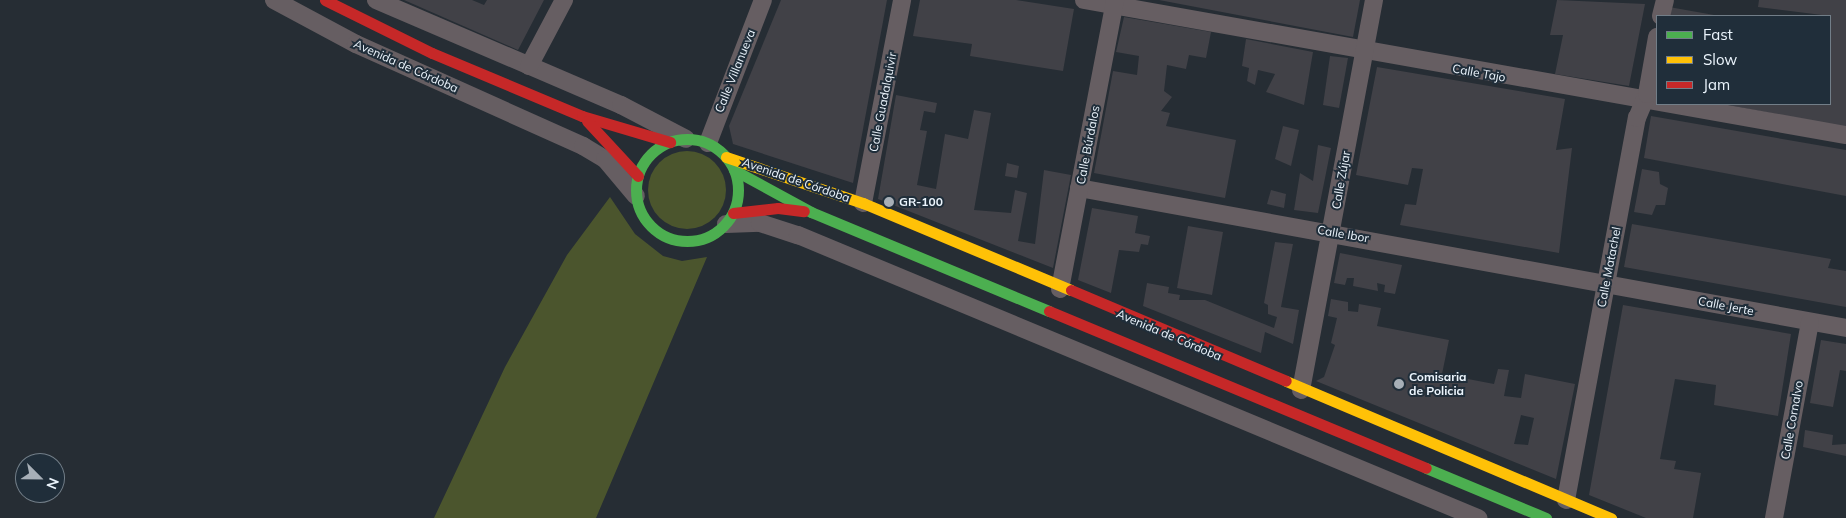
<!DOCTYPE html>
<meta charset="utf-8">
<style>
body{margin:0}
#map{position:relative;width:1846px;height:518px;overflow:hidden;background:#262d34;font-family:Mulish,sans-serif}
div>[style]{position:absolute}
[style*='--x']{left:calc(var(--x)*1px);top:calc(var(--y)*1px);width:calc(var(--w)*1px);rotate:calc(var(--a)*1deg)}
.green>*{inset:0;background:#4b552d}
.round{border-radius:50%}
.building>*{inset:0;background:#414147}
.street>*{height:18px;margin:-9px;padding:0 9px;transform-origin:9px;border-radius:9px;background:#665e62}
.fast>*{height:11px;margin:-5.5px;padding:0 5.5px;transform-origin:5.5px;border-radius:5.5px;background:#4caf50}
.fast>.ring{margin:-5.5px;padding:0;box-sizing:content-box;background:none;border:11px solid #4caf50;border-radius:50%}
.slow>*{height:11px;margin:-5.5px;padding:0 5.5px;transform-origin:5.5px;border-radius:5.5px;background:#ffc107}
.jam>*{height:11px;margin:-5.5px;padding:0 5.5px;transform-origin:5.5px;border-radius:5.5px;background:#c62828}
.dots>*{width:14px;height:14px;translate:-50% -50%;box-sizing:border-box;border:2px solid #202e3a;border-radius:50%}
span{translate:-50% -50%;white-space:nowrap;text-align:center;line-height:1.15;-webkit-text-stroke:4px #202e3a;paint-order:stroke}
.street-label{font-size:12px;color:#ecf5fd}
.poi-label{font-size:12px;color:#ecf5fd;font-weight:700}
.left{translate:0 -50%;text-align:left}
.legend{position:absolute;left:1656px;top:15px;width:175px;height:90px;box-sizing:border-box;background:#202e3a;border:1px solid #727e88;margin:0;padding:6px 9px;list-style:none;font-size:15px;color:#ecf5fd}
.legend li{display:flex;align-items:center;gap:10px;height:25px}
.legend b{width:25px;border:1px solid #727e88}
.north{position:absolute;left:15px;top:453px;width:50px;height:50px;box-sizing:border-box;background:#202e3a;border:1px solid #727e88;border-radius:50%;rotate:113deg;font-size:14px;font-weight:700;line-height:20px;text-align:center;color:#ecf5fd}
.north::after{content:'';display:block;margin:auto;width:18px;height:22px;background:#a7afb7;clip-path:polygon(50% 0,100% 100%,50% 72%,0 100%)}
</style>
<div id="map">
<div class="green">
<div class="round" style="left:648px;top:151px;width:78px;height:78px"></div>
<div style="clip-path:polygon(610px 197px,635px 234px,663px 256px,682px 261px,707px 257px,596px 518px,434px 518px,505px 367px,567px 255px)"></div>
</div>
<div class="building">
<div style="clip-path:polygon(404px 0,472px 0,484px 5px,487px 0,544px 0,518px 50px)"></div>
<div style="clip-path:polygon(781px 0,887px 0,853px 183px,733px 144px,729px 126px)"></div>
<div style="clip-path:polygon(920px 0,1016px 0,1074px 9px,1063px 71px,970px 56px,972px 44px,913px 36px)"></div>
<div style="clip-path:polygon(1159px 0,1360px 0,1353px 37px)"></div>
<div style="clip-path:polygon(1557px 0,1645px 4px,1629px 86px,1555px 74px,1563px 35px,1550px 35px)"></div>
<div style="clip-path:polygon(1759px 0,1846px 0,1846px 127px,1728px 105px,1830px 104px,1830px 16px,1758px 7px)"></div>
<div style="clip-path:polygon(1669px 7px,1714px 15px,1714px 16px,1667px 16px)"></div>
<div style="clip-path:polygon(1124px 17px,1211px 32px,1206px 58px,1189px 55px,1186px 69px,1167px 65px,1164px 91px,1172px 97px,1161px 111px,1170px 113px,1166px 126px,1236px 140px,1225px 198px,1094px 173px,1113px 71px,1137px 75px,1139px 56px,1116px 52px)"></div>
<div style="clip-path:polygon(1246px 39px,1313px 52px,1304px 105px,1266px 92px,1275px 74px,1258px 70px,1255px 85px,1247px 81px,1249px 68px,1242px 66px)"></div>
<div style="clip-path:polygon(1330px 56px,1348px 58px,1339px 108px,1323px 105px)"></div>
<div style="clip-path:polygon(1377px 67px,1565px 99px,1556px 150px,1572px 148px,1559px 253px,1400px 225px,1405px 204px,1416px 205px,1423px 169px,1412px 168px,1408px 185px,1356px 175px)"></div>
<div style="clip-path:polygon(896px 95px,937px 103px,935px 113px,924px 111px,920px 130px,927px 131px,917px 185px,936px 189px,945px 134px,968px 139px,974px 110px,991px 113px,974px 210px,1011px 213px,1015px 190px,1027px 193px,1018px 241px,1035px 244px,1044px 170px,1071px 175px,1053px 268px,878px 199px)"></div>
<div style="clip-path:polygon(1651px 116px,1846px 150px,1846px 196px,1644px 158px)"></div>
<div style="clip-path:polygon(1283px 126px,1299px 130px,1291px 166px,1275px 159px)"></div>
<div style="clip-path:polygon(1318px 145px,1331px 148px,1318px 213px,1294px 210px,1300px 173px,1313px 181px)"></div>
<div style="clip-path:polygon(1007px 163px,1019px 166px,1017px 178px,1005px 176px)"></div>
<div style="clip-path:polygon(1642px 169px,1659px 172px,1660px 184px,1668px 188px,1665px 205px,1656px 205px,1652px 215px,1634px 212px)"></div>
<div style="clip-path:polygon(1271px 190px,1286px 194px,1284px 208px,1267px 204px)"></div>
<div style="clip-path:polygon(1092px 208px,1138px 216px,1135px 233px,1150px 236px,1148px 245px,1141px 244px,1139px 252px,1119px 250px,1111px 293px,1078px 280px)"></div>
<div style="clip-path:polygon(1632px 224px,1831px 259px,1828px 268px,1846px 271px,1846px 307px,1624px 267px)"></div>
<div style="clip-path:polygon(1188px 226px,1223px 232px,1212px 295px,1177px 288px)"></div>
<div style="clip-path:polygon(1275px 242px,1293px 244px,1281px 307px,1299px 310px,1293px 344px,1265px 332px,1261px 353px,1143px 306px,1147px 283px,1169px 287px,1168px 293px,1180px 295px,1179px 300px,1205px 300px,1274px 328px,1277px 317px,1268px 314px,1268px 305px,1264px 303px)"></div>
<div style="clip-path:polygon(1340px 253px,1402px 265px,1395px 294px,1384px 292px,1385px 285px,1377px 283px,1378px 291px,1353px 286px,1354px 278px,1347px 278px,1345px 285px,1334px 283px)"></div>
<div style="clip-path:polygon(evenodd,1331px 299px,1348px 302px,1348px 311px,1358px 312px,1359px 304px,1381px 308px,1377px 326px,1449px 340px,1442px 374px,1494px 384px,1498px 369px,1509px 370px,1504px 396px,1521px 398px,1525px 374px,1575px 384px,1556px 479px,1316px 381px,1324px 377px,1335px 345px,1331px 343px,1337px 318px,1328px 316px,1331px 299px,1521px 415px,1534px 418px,1528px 445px,1514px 444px,1521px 415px)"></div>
<div style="clip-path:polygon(1623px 305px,1791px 334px,1778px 416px,1714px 405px,1716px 385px,1675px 379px,1660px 459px,1676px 461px,1674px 469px,1701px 473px,1693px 518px,1646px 518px,1589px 495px)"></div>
<div style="clip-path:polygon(1821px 340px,1846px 344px,1846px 371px,1840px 370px,1833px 407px,1810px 403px)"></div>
<div style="clip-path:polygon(1805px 430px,1833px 435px,1832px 445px,1846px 444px,1846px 456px,1803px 447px)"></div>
</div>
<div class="street">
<div style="--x:274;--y:0;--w:93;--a:28.2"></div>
<div style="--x:356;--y:44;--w:249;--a:24.2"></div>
<div style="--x:583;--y:146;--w:26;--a:31"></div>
<div style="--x:605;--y:159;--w:48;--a:50"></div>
<div style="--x:376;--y:0;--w:267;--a:23.2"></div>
<div style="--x:621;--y:105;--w:73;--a:27.6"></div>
<div style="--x:1084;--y:0;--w:774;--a:10.05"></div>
<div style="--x:1661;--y:16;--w:16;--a:-76"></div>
<div style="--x:529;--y:66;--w:75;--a:-62.1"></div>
<div style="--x:708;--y:143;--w:153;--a:-69"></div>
<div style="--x:1079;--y:188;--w:780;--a:10.34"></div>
<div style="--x:863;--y:203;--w:207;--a:-79.1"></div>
<div style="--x:726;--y:224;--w:34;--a:-2"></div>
<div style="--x:760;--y:223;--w:40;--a:18"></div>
<div style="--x:798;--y:235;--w:737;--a:22.6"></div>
<div style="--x:1060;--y:289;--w:294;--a:-79.2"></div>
<div style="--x:1301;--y:390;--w:397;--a:-79.4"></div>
<div style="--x:1566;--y:500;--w:389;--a:-79.5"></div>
<div style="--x:1637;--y:118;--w:26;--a:-67"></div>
<div style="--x:1647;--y:94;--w:58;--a:-80"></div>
<div style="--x:1774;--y:518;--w:199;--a:-79.6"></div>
</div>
<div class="fast">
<div class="ring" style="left:636px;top:139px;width:91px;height:91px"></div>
<div style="--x:734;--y:170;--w:88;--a:28.6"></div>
<div style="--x:811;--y:212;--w:258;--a:22.6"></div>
<div style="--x:1426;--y:468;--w:130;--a:22.6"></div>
</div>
<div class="slow">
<div style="--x:726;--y:157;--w:145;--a:18.6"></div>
<div style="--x:863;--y:203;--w:225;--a:22.7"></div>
<div style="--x:1286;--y:381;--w:353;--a:22.9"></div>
</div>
<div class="jam">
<div style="--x:325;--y:0;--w:119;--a:26.4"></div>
<div style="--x:432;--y:53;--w:163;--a:22.8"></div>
<div style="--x:582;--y:116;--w:92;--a:16.5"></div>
<div style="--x:587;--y:121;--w:75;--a:47.2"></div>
<div style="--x:733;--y:213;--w:45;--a:-6.3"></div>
<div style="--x:778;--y:208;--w:26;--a:7"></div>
<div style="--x:1071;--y:290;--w:233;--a:22.9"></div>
<div style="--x:1049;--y:311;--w:408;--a:22.6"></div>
</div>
<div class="dots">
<div style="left:889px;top:202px;background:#a7afb7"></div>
<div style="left:1399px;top:384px;background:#a7afb7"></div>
</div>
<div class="street-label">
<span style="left:406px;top:66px;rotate:24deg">Avenida de Córdoba</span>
<span style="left:735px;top:71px;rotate:-68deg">Calle Villanueva</span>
<span style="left:1479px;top:73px;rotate:10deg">Calle Tajo</span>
<span style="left:883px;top:102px;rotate:-79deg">Calle Guadalquivir</span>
<span style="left:1088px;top:145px;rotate:-79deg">Calle Búrdalos</span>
<span style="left:796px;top:180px;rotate:19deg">Avenida de Córdoba</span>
<span style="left:1341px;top:180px;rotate:-80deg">Calle Zújar</span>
<span style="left:1343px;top:234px;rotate:10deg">Calle Ibor</span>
<span style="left:1609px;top:267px;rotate:-79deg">Calle Matachel</span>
<span style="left:1726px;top:306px;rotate:11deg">Calle Jerte</span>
<span style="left:1169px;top:335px;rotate:23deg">Avenida de Córdoba</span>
<span style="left:1792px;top:420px;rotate:-80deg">Calle Cornalvo</span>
</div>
<div class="poi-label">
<span class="left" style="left:899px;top:202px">GR-100</span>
<span class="left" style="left:1409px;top:384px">Comisaria<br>de Policia</span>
</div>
<ul class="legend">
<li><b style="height:6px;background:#4caf50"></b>Fast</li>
<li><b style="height:6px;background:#ffc107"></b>Slow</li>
<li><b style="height:6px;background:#c62828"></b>Jam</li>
</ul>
<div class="north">N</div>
</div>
